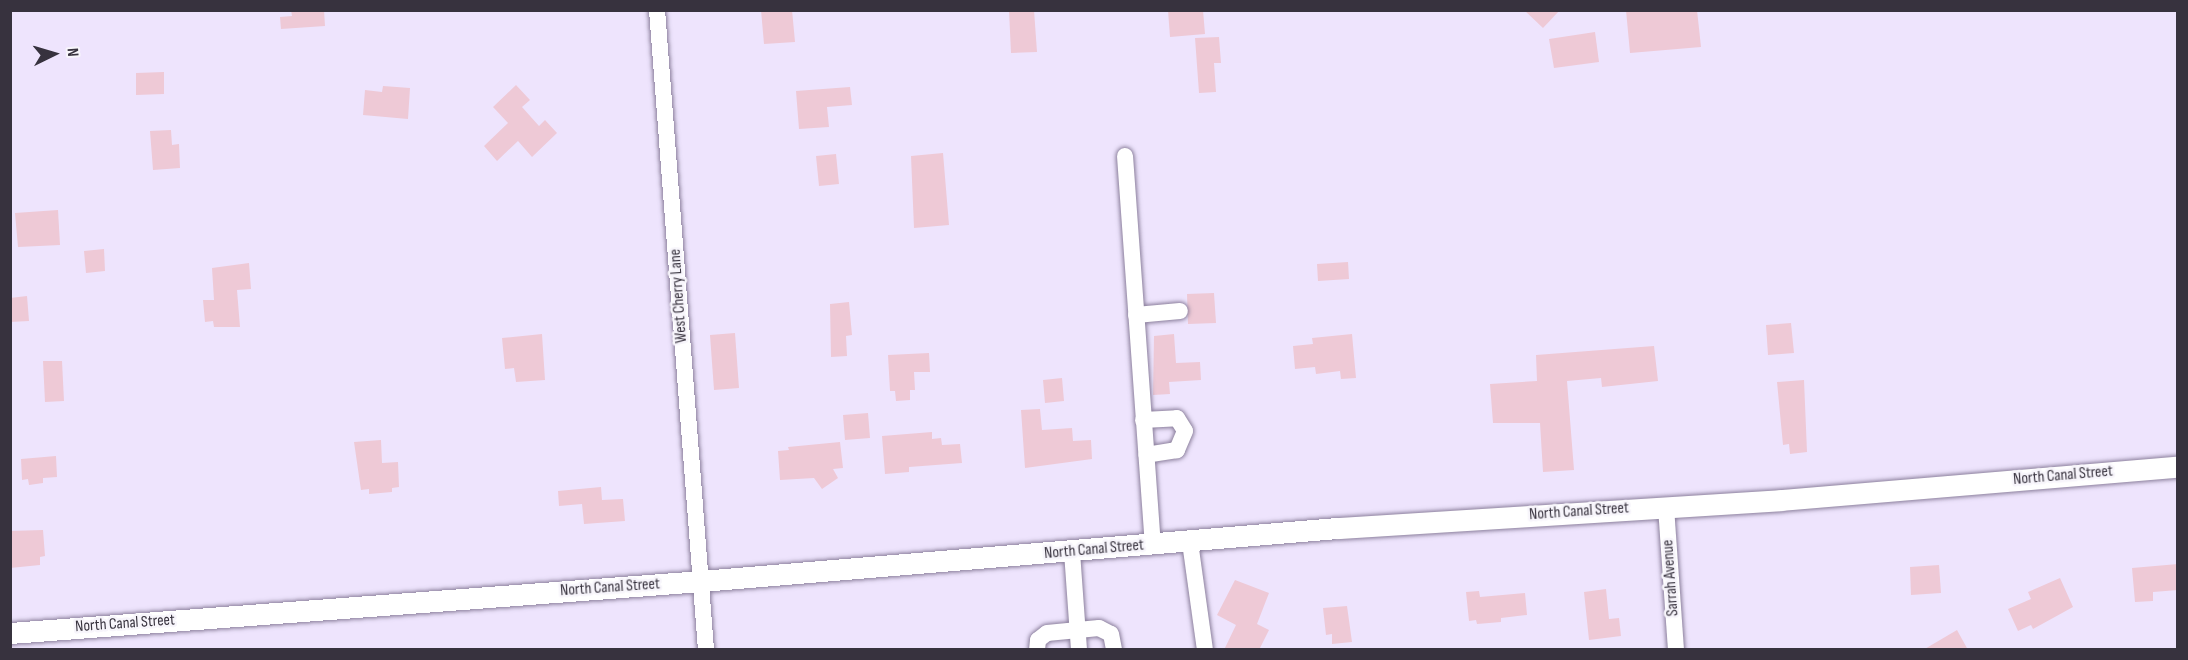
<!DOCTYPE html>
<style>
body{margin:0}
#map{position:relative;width:2188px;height:660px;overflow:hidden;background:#eee4fd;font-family:"Sofia Sans Condensed",sans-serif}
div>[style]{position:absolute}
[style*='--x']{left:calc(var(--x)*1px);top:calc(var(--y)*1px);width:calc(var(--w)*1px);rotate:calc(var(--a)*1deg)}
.building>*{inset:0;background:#eec9d6}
.roads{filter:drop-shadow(0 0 2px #8c809d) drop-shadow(0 0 2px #8c809d)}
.minor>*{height:16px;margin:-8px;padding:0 8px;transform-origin:8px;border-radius:8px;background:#fff}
.major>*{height:21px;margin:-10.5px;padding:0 10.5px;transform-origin:10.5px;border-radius:10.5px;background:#fff}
span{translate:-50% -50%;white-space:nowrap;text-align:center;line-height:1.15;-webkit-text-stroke:5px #f7f5fb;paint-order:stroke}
.street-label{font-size:16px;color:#37323e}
.frame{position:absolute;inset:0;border:12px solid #37323e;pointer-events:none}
.north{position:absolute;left:24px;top:24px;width:60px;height:60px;-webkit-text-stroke:4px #f7f5fb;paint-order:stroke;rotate:85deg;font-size:16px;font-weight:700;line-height:24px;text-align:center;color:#37323e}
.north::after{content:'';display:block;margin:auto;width:21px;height:27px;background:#37323e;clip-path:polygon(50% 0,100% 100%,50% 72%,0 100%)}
</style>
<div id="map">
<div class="building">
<div style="clip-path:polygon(291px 10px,324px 10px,325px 26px,281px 29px,280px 17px,292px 16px)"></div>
<div style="clip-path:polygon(761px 10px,792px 10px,795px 42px,764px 44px)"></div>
<div style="clip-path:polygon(1009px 10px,1034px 10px,1037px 52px,1011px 53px)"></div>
<div style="clip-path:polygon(1168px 10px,1203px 10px,1205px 34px,1170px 37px)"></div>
<div style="clip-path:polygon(1524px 10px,1560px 10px,1543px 28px)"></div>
<div style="clip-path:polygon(1626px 10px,1697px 10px,1701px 47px,1630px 53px)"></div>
<div style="clip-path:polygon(1595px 32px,1599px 62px,1554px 68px,1549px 39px)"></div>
<div style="clip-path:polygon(1219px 37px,1221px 63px,1214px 63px,1216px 92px,1199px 93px,1195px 38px)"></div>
<div style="clip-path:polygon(164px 72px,164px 94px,136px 95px,136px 73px)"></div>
<div style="clip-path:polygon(516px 85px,530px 100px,522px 107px,539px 126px,545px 120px,557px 133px,532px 157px,518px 141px,497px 161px,484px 146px,508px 123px,493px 107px)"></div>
<div style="clip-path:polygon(383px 86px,410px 88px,408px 119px,363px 115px,365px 90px,382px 92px)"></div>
<div style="clip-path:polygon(850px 87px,852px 105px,827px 107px,829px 127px,799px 129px,796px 91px)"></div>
<div style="clip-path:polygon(171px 130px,172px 145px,179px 144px,180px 168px,153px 170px,150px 131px)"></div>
<div style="clip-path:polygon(943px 153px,949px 225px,914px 228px,911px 156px)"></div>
<div style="clip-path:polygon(836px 154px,839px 184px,819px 186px,816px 156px)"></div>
<div style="clip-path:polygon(58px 210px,60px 245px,18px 247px,15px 213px)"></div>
<div style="clip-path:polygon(104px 249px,105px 271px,86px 273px,84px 251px)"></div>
<div style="clip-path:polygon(1348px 262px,1349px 279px,1318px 281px,1317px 264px)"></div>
<div style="clip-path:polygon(249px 263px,251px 289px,237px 290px,240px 327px,214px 327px,213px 321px,205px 322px,203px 300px,214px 300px,212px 268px)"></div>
<div style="clip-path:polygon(1214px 293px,1216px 323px,1188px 324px,1187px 294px)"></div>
<div style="clip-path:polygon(27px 296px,29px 321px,10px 322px,10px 298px)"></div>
<div style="clip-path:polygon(849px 302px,852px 335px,846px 336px,847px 356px,831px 357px,830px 304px)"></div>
<div style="clip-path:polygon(1791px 323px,1794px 353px,1768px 355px,1766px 325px)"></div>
<div style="clip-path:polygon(735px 333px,739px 388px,714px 390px,710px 335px)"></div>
<div style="clip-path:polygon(542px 334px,545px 380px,516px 382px,514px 368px,505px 369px,502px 338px)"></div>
<div style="clip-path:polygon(1174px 334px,1176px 363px,1200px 362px,1201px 380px,1169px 382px,1170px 394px,1153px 395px,1154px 336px)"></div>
<div style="clip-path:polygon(1352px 334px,1356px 378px,1341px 379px,1340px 371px,1316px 374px,1315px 367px,1295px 369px,1293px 346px,1313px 344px,1312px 338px)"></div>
<div style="clip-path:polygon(1654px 346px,1658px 381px,1602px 387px,1601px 378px,1567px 381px,1574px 470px,1543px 472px,1540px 423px,1493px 423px,1490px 384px,1537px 381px,1536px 355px)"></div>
<div style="clip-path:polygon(929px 353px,930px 372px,914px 372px,915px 390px,910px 390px,910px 400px,896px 401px,895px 391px,890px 391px,888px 355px)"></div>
<div style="clip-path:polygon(43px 361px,62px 361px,64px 401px,45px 402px)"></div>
<div style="clip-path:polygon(1062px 378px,1064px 401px,1045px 403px,1043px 380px)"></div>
<div style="clip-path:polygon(1804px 380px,1807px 452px,1790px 454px,1789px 444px,1783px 445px,1777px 382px)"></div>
<div style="clip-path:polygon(1040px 409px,1042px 430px,1072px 428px,1073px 441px,1091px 440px,1092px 459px,1025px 468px,1021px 410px)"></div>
<div style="clip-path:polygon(868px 413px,870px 438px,845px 440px,843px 415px)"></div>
<div style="clip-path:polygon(932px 432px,932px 439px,941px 438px,942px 445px,960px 444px,962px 463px,909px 467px,909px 472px,885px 474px,882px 436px)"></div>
<div style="clip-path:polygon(381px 440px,382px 463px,398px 462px,399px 487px,392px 488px,392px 492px,369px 494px,369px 489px,361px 490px,354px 442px)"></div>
<div style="clip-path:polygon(840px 442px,843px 468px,833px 469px,838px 478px,822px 489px,814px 478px,780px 480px,778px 451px,789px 450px,788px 447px)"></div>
<div style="clip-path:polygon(56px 456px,57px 477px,43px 478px,43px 483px,29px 485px,28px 479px,22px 480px,21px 459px)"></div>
<div style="clip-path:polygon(601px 487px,602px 500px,623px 499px,625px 521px,584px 524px,582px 504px,559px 506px,558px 491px)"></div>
<div style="clip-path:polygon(43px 530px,45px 556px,40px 557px,40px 565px,10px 568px,10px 531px)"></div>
<div style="clip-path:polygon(2178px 564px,2178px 590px,2153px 592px,2153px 601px,2135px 602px,2132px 568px)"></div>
<div style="clip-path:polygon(1939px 565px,1941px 593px,1911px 595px,1910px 567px)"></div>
<div style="clip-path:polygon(2060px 578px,2073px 607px,2033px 629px,2031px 625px,2018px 631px,2008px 609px,2031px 599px,2028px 592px)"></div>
<div style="clip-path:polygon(1235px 580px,1269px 593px,1257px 624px,1269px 630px,1259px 650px,1224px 650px,1236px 625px,1217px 615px)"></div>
<div style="clip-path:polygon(1606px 589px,1609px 619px,1619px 618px,1621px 636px,1589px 640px,1584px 592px)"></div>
<div style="clip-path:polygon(1479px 591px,1480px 597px,1525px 593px,1527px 615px,1501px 618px,1501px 622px,1477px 624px,1476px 620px,1469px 621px,1466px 592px)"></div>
<div style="clip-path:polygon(1347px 606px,1352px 642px,1332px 644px,1332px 634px,1326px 635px,1323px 608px)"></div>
<div style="clip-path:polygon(1957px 630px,1968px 650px,1923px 650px)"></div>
</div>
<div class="roads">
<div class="minor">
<div style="--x:657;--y:10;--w:642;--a:85.62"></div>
<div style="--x:1125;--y:156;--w:390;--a:85.9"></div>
<div style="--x:1136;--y:315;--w:44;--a:-5.2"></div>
<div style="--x:1143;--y:420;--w:34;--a:-3"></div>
<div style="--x:1177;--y:418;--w:15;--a:58"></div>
<div style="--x:1185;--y:431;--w:21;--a:113"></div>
<div style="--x:1177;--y:450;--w:31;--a:171"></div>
<div style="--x:1666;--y:507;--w:143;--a:86"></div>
<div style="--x:1190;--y:542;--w:109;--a:82.1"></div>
<div style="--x:1072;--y:552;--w:98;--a:85.9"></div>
<div style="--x:1037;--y:650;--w:10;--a:-84"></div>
<div style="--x:1038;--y:640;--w:11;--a:-38"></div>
<div style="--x:1047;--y:633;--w:52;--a:-5.5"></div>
<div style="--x:1099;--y:628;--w:13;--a:27"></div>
<div style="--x:1111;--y:634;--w:16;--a:79"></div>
</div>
<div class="major">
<div style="--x:10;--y:633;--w:693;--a:-4.3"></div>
<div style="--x:701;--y:581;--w:639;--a:-4.76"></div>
<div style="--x:1338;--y:528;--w:444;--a:-3.6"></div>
<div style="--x:1781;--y:500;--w:398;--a:-4.8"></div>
</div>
</div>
<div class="street-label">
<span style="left:679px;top:296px;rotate:-94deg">West Cherry Lane</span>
<span style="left:2063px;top:476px;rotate:-5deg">North Canal Street</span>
<span style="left:1579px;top:512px;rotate:-4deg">North Canal Street</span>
<span style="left:1094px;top:550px;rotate:-5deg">North Canal Street</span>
<span style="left:1671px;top:578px;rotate:-94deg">Sarrah Avenue</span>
<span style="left:610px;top:588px;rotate:-4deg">North Canal Street</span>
<span style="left:125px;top:624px;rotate:-4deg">North Canal Street</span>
</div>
<div class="frame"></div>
<div class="north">N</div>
</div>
